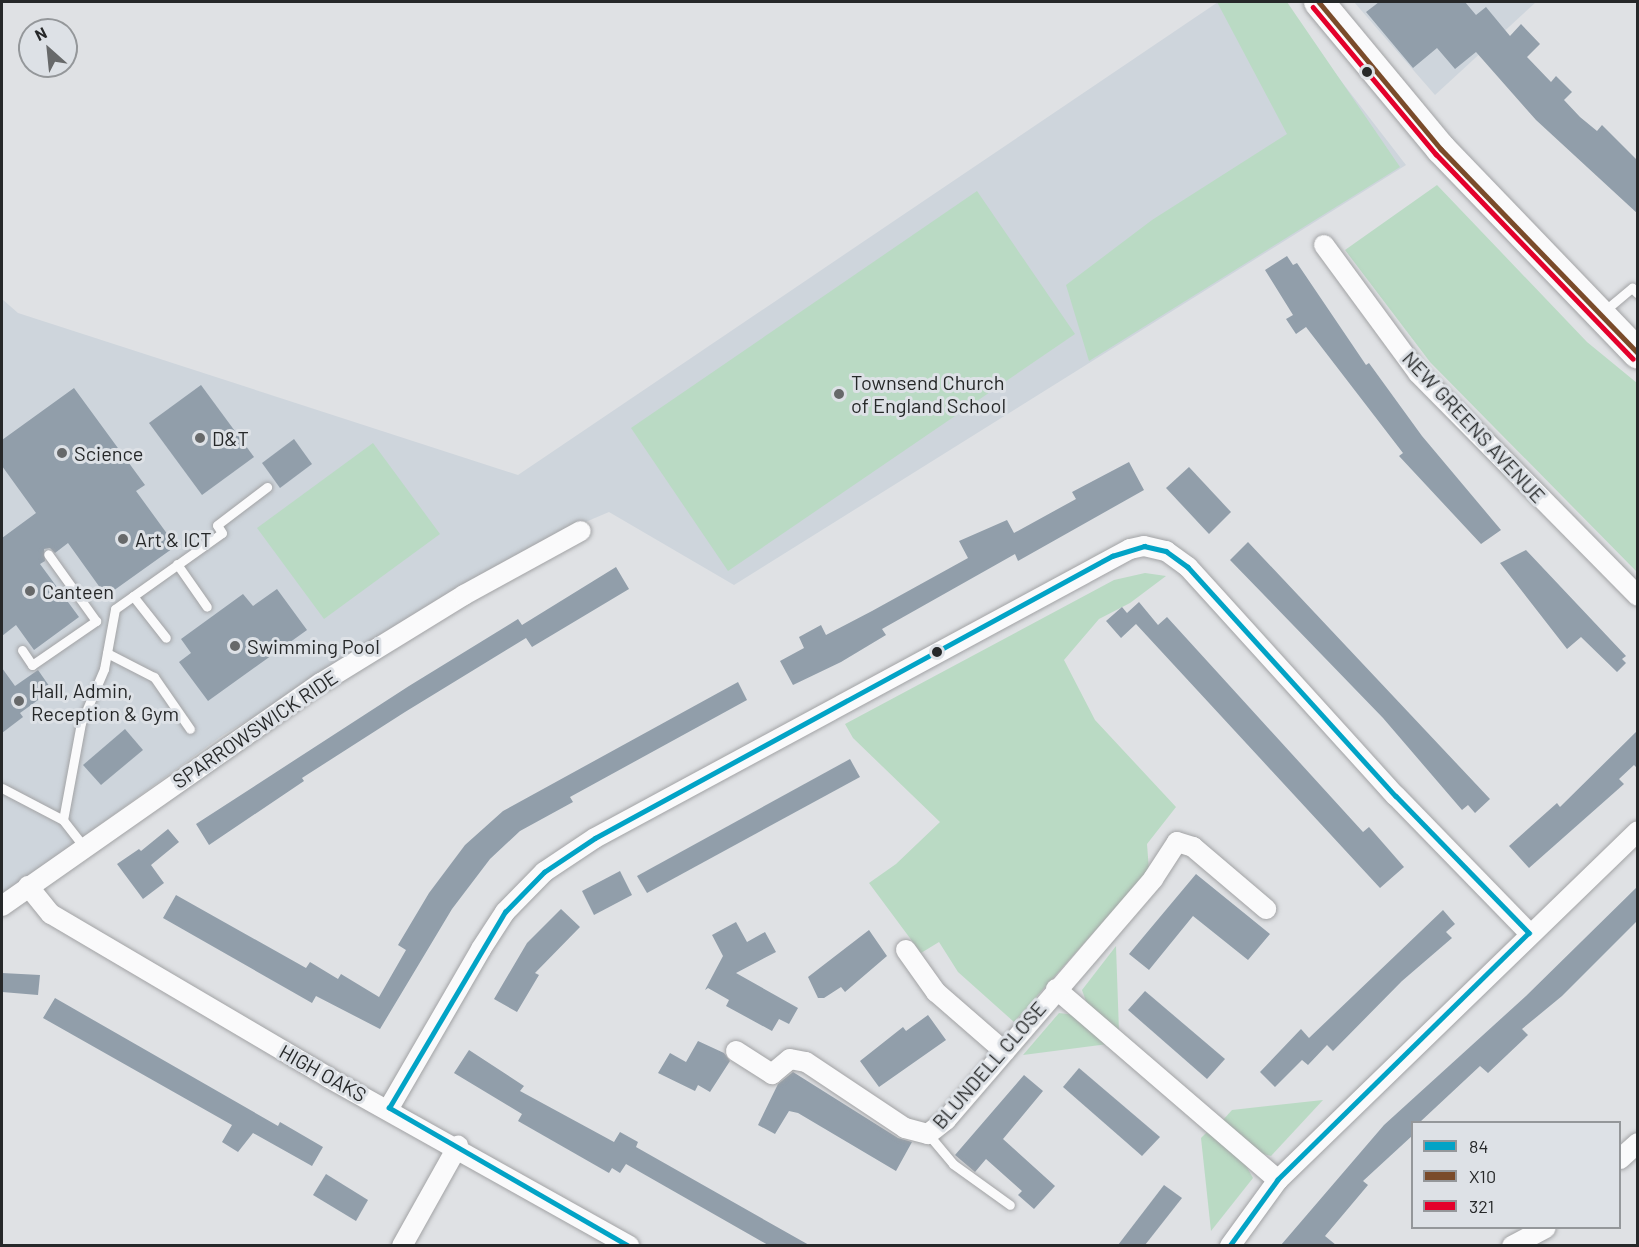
<!DOCTYPE html>
<style>
body{margin:0}
#map{position:relative;width:1639px;height:1247px;overflow:hidden;background:#dfe1e4;font-family:Barlow,sans-serif}
div>[style]{position:absolute}
[style*='--x']{left:calc(var(--x)*1px);top:calc(var(--y)*1px);width:calc(var(--w)*1px);rotate:calc(var(--a)*1deg)}
.built>*{inset:0;background:#ced5dc}
.green>*{inset:0;background:#badac4}
.building>*{inset:0;background:#919eaa}
.roads{filter:drop-shadow(0 0 2px #a2a3a5) drop-shadow(0 0 2px #a2a3a5)}
.lane>*{height:9px;margin:-4.5px;padding:0 4.5px;transform-origin:4.5px;border-radius:4.5px;background:#fafafb}
.street>*{height:20px;margin:-10px;padding:0 10px;transform-origin:10px;border-radius:10px;background:#fafafb}
.primary>*{height:30px;margin:-15px;padding:0 15px;transform-origin:15px;border-radius:15px;background:#fafafb}
.bus-1>*{height:4.5px;margin:-2.25px;padding:0 2.25px;transform-origin:2.25px;border-radius:2.25px;background:#02a3c6}
.bus-2>*{height:4.5px;margin:-2.25px;padding:0 2.25px;transform-origin:2.25px;border-radius:2.25px;background:#7a4b2a}
.bus-3>*{height:4.5px;margin:-2.25px;padding:0 2.25px;transform-origin:2.25px;border-radius:2.25px;background:#e4002b}
.dots>*{width:16px;height:16px;translate:-50% -50%;box-sizing:border-box;border:3px solid #dde1e6;border-radius:50%}
span{translate:-50% -50%;white-space:nowrap;text-align:center;line-height:1.15;-webkit-text-stroke:6px #dde1e6;paint-order:stroke}
.poi-label{font-size:20px;color:#262829}
.left{translate:0 -50%;text-align:left}
.street-label{font-size:20px;color:#262829}
.frame{position:absolute;inset:0;border:3px solid #262829;pointer-events:none}
.legend{position:absolute;left:1411px;top:1121px;width:210px;height:108px;box-sizing:border-box;background:#dde1e6;border:2px solid #94979a;margin:0;padding:8px 10px;list-style:none;font-size:18px;color:#262829}
.legend li{display:flex;align-items:center;gap:12px;height:30px}
.legend b{width:30px;border:2px solid #94979a}
.north{position:absolute;left:18px;top:18px;width:60px;height:60px;box-sizing:border-box;background:#dde1e6;border:2px solid #94979a;border-radius:50%;rotate:333deg;font-size:16px;font-weight:700;line-height:24px;text-align:center;color:#262829}
.north::after{content:'';display:block;margin:auto;width:21px;height:27px;background:#67696a;clip-path:polygon(50% 0,100% 100%,50% 72%,0 100%)}
</style>
<div id="map">
<div class="built">
<div style="clip-path:polygon(1218px 2px,1280px 2px,1406px 165px,734px 585px,609px 512px,562px 532px,223px 735px,2px 896px,2px 299px,18px 313px,518px 475px)"></div>
<div style="clip-path:polygon(1354px 2px,1536px 2px,1435px 95px)"></div>
</div>
<div class="green">
<div style="clip-path:polygon(1217px 2px,1287px 2px,1400px 167px,1089px 361px,1066px 285px,1152px 220px,1287px 134px)"></div>
<div style="clip-path:polygon(1437px 185px,1587px 342px,1637px 383px,1637px 572px,1430px 362px,1345px 250px)"></div>
<div style="clip-path:polygon(977px 191px,1075px 334px,728px 571px,631px 428px)"></div>
<div style="clip-path:polygon(373px 443px,440px 534px,324px 619px,257px 528px)"></div>
<div style="clip-path:polygon(1145px 573px,1166px 576px,1130px 603px,1099px 619px,1064px 660px,1095px 720px,1176px 807px,1147px 844px,1149px 870px,1014px 1022px,958px 972px,939px 942px,921px 953px,869px 883px,896px 864px,940px 822px,853px 738px,845px 724px,1114px 580px)"></div>
<div style="clip-path:polygon(1116px 946px,1119px 1032px,1087px 1004px,1082px 990px)"></div>
<div style="clip-path:polygon(1059px 1013px,1075px 1015px,1108px 1044px,1023px 1055px)"></div>
<div style="clip-path:polygon(1323px 1100px,1271px 1156px,1260px 1153px,1223px 1120px,1232px 1110px)"></div>
<div style="clip-path:polygon(1209px 1130px,1244px 1162px,1253px 1178px,1211px 1231px,1201px 1138px)"></div>
</div>
<div class="building">
<div style="clip-path:polygon(1379px 2px,1465px 2px,1476px 15px,1486px 7px,1510px 36px,1521px 24px,1540px 44px,1527px 57px,1551px 82px,1556px 76px,1572px 92px,1564px 100px,1580px 117px,1597px 131px,1602px 125px,1638px 161px,1638px 214px,1536px 120px,1476px 52px,1455px 69px,1437px 48px,1413px 68px,1366px 12px)"></div>
<div style="clip-path:polygon(1287px 256px,1293px 265px,1297px 263px,1366px 365px,1369px 363px,1422px 436px,1501px 530px,1481px 544px,1399px 456px,1403px 453px,1306px 327px,1296px 334px,1286px 319px,1293px 315px,1265px 270px)"></div>
<div style="clip-path:polygon(201px 385px,254px 457px,202px 495px,149px 423px)"></div>
<div style="clip-path:polygon(74px 388px,145px 485px,136px 491px,176px 546px,106px 596px,68px 543px,55px 553px,50px 548px,44px 549px,45px 561px,40px 564px,79px 617px,34px 650px,16px 625px,2px 636px,2px 538px,36px 513px,2px 466px,2px 440px)"></div>
<div style="clip-path:polygon(294px 439px,312px 464px,280px 488px,262px 463px)"></div>
<div style="clip-path:polygon(1129px 462px,1144px 490px,1018px 561px,1015px 554px,882px 629px,886px 635px,841px 662px,793px 685px,780px 661px,804px 648px,799px 637px,821px 625px,826px 635px,872px 611px,968px 558px,959px 541px,1007px 520px,1014px 533px,1076px 499px,1072px 492px)"></div>
<div style="clip-path:polygon(1189px 467px,1231px 512px,1209px 534px,1166px 488px)"></div>
<div style="clip-path:polygon(1248px 542px,1490px 799px,1475px 813px,1468px 805px,1462px 810px,1383px 718px,1230px 560px)"></div>
<div style="clip-path:polygon(1526px 550px,1626px 656px,1622px 659px,1626px 663px,1617px 672px,1581px 637px,1567px 649px,1500px 563px)"></div>
<div style="clip-path:polygon(616px 567px,629px 589px,532px 647px,526px 638px,405px 712px,302px 778px,304px 781px,209px 845px,196px 824px,409px 686px,518px 619px,522px 625px)"></div>
<div style="clip-path:polygon(277px 589px,307px 630px,208px 701px,179px 662px,191px 653px,181px 639px,243px 594px,253px 606px)"></div>
<div style="clip-path:polygon(1139px 602px,1158px 625px,1167px 617px,1363px 832px,1369px 827px,1404px 867px,1380px 888px,1136px 624px,1121px 638px,1106px 621px,1122px 607px,1127px 613px)"></div>
<div style="clip-path:polygon(2px 668px,15px 686px,38px 670px,52px 690px,20px 713px,23px 717px,2px 733px)"></div>
<div style="clip-path:polygon(738px 682px,747px 700px,570px 797px,573px 802px,520px 831px,490px 859px,452px 909px,380px 1029px,316px 996px,312px 1003px,163px 918px,176px 895px,306px 968px,310px 962px,338px 979px,341px 974px,379px 997px,406px 950px,398px 945px,429px 893px,465px 845px,503px 811px)"></div>
<div style="clip-path:polygon(125px 729px,143px 750px,101px 785px,83px 765px)"></div>
<div style="clip-path:polygon(1638px 730px,1638px 769px,1634px 765px,1619px 779px,1624px 784px,1529px 868px,1509px 846px,1557px 803px,1560px 807px)"></div>
<div style="clip-path:polygon(850px 759px,860px 777px,647px 893px,637px 876px)"></div>
<div style="clip-path:polygon(168px 829px,179px 842px,151px 865px,164px 883px,143px 899px,117px 864px,139px 849px,141px 851px)"></div>
<div style="clip-path:polygon(620px 871px,632px 895px,594px 915px,582px 891px)"></div>
<div style="clip-path:polygon(1196px 874px,1270px 934px,1248px 960px,1193px 916px,1149px 970px,1129px 954px)"></div>
<div style="clip-path:polygon(1638px 886px,1638px 920px,1562px 996px,1522px 1029px,1528px 1035px,1488px 1073px,1480px 1066px,1420px 1122px,1413px 1122px,1413px 1135px,1363px 1181px,1368px 1185px,1325px 1236px,1336px 1245px,1281px 1245px,1384px 1125px,1526px 996px)"></div>
<div style="clip-path:polygon(561px 909px,580px 927px,535px 973px,539px 975px,517px 1012px,494px 999px,527px 943px)"></div>
<div style="clip-path:polygon(1443px 910px,1455px 924px,1446px 932px,1452px 938px,1402px 981px,1333px 1051px,1327px 1045px,1308px 1065px,1302px 1060px,1275px 1087px,1260px 1072px,1301px 1029px,1309px 1038px)"></div>
<div style="clip-path:polygon(736px 922px,747px 942px,765px 932px,776px 952px,736px 973px,798px 1008px,789px 1024px,779px 1019px,772px 1031px,726px 1006px,729px 1000px,708px 988px,705px 990px,723px 956px,712px 935px)"></div>
<div style="clip-path:polygon(869px 930px,887px 956px,845px 992px,841px 987px,824px 998px,818px 998px,808px 977px)"></div>
<div style="clip-path:polygon(2px 973px,40px 975px,38px 995px,2px 992px)"></div>
<div style="clip-path:polygon(1145px 991px,1225px 1059px,1207px 1079px,1128px 1010px)"></div>
<div style="clip-path:polygon(55px 998px,278px 1126px,280px 1122px,323px 1147px,312px 1166px,253px 1133px,238px 1152px,222px 1142px,232px 1125px,43px 1018px)"></div>
<div style="clip-path:polygon(928px 1015px,946px 1040px,879px 1087px,860px 1061px,903px 1027px,906px 1031px)"></div>
<div style="clip-path:polygon(698px 1041px,724px 1053px,730px 1061px,710px 1092px,698px 1085px,695px 1091px,658px 1073px,670px 1053px,686px 1062px)"></div>
<div style="clip-path:polygon(469px 1050px,524px 1086px,520px 1091px,614px 1142px,620px 1132px,638px 1142px,636px 1147px,809px 1245px,768px 1245px,626px 1164px,620px 1173px,612px 1168px,609px 1173px,518px 1121px,522px 1114px,454px 1073px)"></div>
<div style="clip-path:polygon(1079px 1068px,1160px 1137px,1142px 1156px,1063px 1087px)"></div>
<div style="clip-path:polygon(793px 1072px,898px 1138px,912px 1142px,896px 1171px,798px 1113px,789px 1111px,775px 1134px,758px 1125px,778px 1084px)"></div>
<div style="clip-path:polygon(1024px 1075px,1043px 1091px,1003px 1139px,1055px 1186px,1034px 1209px,1018px 1195px,1022px 1191px,986px 1159px,975px 1172px,955px 1155px)"></div>
<div style="clip-path:polygon(326px 1174px,368px 1200px,356px 1221px,313px 1195px)"></div>
<div style="clip-path:polygon(1164px 1185px,1182px 1198px,1145px 1245px,1118px 1245px)"></div>
</div>
<div class="roads">
<div class="lane">
<div style="--x:1603;--y:312;--w:38;--a:-40"></div>
<div style="--x:1632;--y:288;--w:8;--a:45"></div>
<div style="--x:177;--y:564;--w:52;--a:55.1"></div>
<div style="--x:133;--y:596;--w:53;--a:51.8"></div>
<div style="--x:22;--y:650;--w:18;--a:56"></div>
<div style="--x:32;--y:665;--w:78;--a:-34.5"></div>
<div style="--x:96;--y:621;--w:82;--a:-125.6"></div>
<div style="--x:107;--y:653;--w:53;--a:27.1"></div>
<div style="--x:154;--y:677;--w:63;--a:55.3"></div>
<div style="--x:2;--y:788;--w:69;--a:27.7"></div>
<div style="--x:63;--y:820;--w:34;--a:52"></div>
<div style="--x:63;--y:820;--w:99;--a:-79.5"></div>
<div style="--x:81;--y:723;--w:59;--a:-66.9"></div>
<div style="--x:104;--y:669;--w:61;--a:-79.6"></div>
<div style="--x:115;--y:609;--w:131;--a:-35.4"></div>
<div style="--x:222;--y:533;--w:9;--a:-122"></div>
<div style="--x:217;--y:525;--w:63;--a:-37.2"></div>
<div style="--x:928;--y:1134;--w:39;--a:50"></div>
<div style="--x:953;--y:1164;--w:70;--a:35.7"></div>
</div>
<div class="street">
<div style="--x:1324;--y:245;--w:159;--a:53.7"></div>
<div style="--x:1418;--y:373;--w:313;--a:45.4"></div>
<div style="--x:28;--y:886;--w:36;--a:51"></div>
<div style="--x:51;--y:914;--w:323;--a:30.5"></div>
<div style="--x:329;--y:1078;--w:344;--a:29.2"></div>
<div style="--x:2;--y:906;--w:389;--a:-35"></div>
<div style="--x:321;--y:683;--w:168;--a:-31.6"></div>
<div style="--x:464;--y:595;--w:133;--a:-28.7"></div>
<div style="--x:906;--y:950;--w:52;--a:54.5"></div>
<div style="--x:936;--y:992;--w:91;--a:41"></div>
<div style="--x:1056;--y:989;--w:293;--a:40.7"></div>
<div style="--x:736;--y:1051;--w:43;--a:32.6"></div>
<div style="--x:772;--y:1074;--w:23;--a:-40"></div>
<div style="--x:790;--y:1059;--w:16;--a:11"></div>
<div style="--x:806;--y:1062;--w:119;--a:33.7"></div>
<div style="--x:905;--y:1128;--w:24;--a:15"></div>
<div style="--x:928;--y:1134;--w:23;--a:-38"></div>
<div style="--x:946;--y:1120;--w:318;--a:-49.3"></div>
<div style="--x:1153;--y:879;--w:44;--a:-57"></div>
<div style="--x:1177;--y:842;--w:17;--a:17"></div>
<div style="--x:1193;--y:847;--w:96;--a:40.3"></div>
<div style="--x:389;--y:1108;--w:184;--a:-59.9"></div>
<div style="--x:481;--y:949;--w:44;--a:-57"></div>
<div style="--x:505;--y:912;--w:56;--a:-45.7"></div>
<div style="--x:544;--y:872;--w:61;--a:-33.7"></div>
<div style="--x:595;--y:838;--w:608;--a:-28.38"></div>
<div style="--x:1130;--y:549;--w:14;--a:-12"></div>
<div style="--x:1144;--y:546;--w:23;--a:13"></div>
<div style="--x:1166;--y:551;--w:27;--a:36"></div>
<div style="--x:1188;--y:567;--w:309;--a:47.8"></div>
<div style="--x:1396;--y:796;--w:191;--a:45.8"></div>
<div style="--x:1620;--y:1159;--w:24;--a:-42"></div>
<div style="--x:402;--y:1246;--w:115;--a:-60.8"></div>
<div style="--x:1230;--y:1246;--w:82;--a:-54"></div>
<div style="--x:1278;--y:1180;--w:501;--a:-44.11"></div>
<div style="--x:1512;--y:1246;--w:38;--a:-28"></div>
</div>
<div class="primary">
<div style="--x:1319;--y:2;--w:191;--a:50.3"></div>
<div style="--x:1441;--y:149;--w:284;--a:46.1"></div>
</div>
</div>
<div class="bus-1">
<div style="--x:628;--y:1246;--w:276;--a:-150"></div>
<div style="--x:389;--y:1108;--w:228;--a:-59.4"></div>
<div style="--x:505;--y:912;--w:56;--a:-45.7"></div>
<div style="--x:544;--y:872;--w:61;--a:-33.7"></div>
<div style="--x:595;--y:838;--w:589;--a:-28.61"></div>
<div style="--x:1112;--y:556;--w:34;--a:-17"></div>
<div style="--x:1144;--y:546;--w:23;--a:13"></div>
<div style="--x:1166;--y:551;--w:27;--a:36"></div>
<div style="--x:1188;--y:567;--w:309;--a:47.8"></div>
<div style="--x:1396;--y:796;--w:191;--a:45.8"></div>
<div style="--x:1529;--y:933;--w:352;--a:135.5"></div>
<div style="--x:1278;--y:1180;--w:82;--a:126"></div>
</div>
<div class="bus-2">
<div style="--x:1319;--y:2;--w:191;--a:50.3"></div>
<div style="--x:1441;--y:149;--w:284;--a:46"></div>
</div>
<div class="bus-3">
<div style="--x:1313;--y:7;--w:192;--a:50.1"></div>
<div style="--x:1436;--y:154;--w:284;--a:46.1"></div>
</div>
<div class="dots">
<div style="left:1367px;top:72px;background:#262829"></div>
<div style="left:839px;top:394px;background:#67696a"></div>
<div style="left:200px;top:438px;background:#67696a"></div>
<div style="left:62px;top:453px;background:#67696a"></div>
<div style="left:123px;top:539px;background:#67696a"></div>
<div style="left:30px;top:591px;background:#67696a"></div>
<div style="left:235px;top:646px;background:#67696a"></div>
<div style="left:937px;top:652px;background:#262829"></div>
<div style="left:19px;top:701px;background:#67696a"></div>
</div>
<div class="poi-label">
<span class="left" style="left:851px;top:394px">Townsend Church<br>of England School</span>
<span class="left" style="left:212px;top:438px">D&amp;T</span>
<span class="left" style="left:74px;top:453px">Science</span>
<span class="left" style="left:135px;top:539px">Art &amp; ICT</span>
<span class="left" style="left:42px;top:591px">Canteen</span>
<span class="left" style="left:247px;top:646px">Swimming Pool</span>
<span class="left" style="left:31px;top:702px">Hall, Admin,<br>Reception &amp; Gym</span>
</div>
<div class="street-label">
<span style="left:1474px;top:427px;rotate:47deg">NEW GREENS AVENUE</span>
<span style="left:255px;top:729px;rotate:-34deg">SPARROWSWICK RIDE</span>
<span style="left:989px;top:1065px;rotate:-49deg">BLUNDELL CLOSE</span>
<span style="left:323px;top:1073px;rotate:29deg">HIGH OAKS</span>
</div>
<div class="frame"></div>
<ul class="legend">
<li><b style="height:8px;background:#02a3c6"></b>84</li>
<li><b style="height:8px;background:#7a4b2a"></b>X10</li>
<li><b style="height:8px;background:#e4002b"></b>321</li>
</ul>
<div class="north">N</div>
</div>
